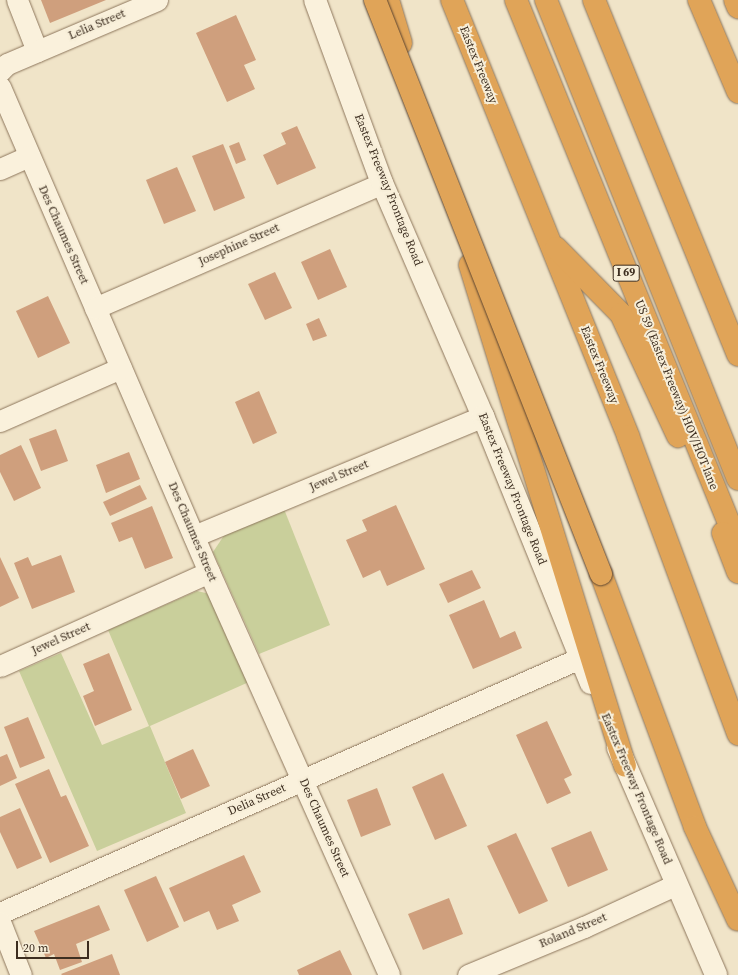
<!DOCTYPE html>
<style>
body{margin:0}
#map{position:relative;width:738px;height:975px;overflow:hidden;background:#f0e4c8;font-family:"Source Serif 4",serif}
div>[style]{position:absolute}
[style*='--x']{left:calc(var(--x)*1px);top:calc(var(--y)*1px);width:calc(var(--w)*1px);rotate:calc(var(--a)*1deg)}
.green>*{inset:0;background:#c9cf9b}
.building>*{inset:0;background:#cf9f7d}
.roads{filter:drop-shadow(0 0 1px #8d765c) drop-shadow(0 0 1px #8d765c)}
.street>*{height:21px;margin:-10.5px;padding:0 10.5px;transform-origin:10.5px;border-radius:10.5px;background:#faf1dc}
.secondary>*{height:22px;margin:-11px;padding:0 11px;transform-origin:11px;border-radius:11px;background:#faf1dc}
.highway>*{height:22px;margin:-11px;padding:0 11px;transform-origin:11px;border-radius:11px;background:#e0a458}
.bridges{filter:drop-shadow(0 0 1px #5b4430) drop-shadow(0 0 1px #5b4430)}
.highway-bridge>*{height:22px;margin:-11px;padding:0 11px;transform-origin:11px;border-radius:11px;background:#e0a458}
span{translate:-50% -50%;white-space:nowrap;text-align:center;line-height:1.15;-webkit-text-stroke:4px #f7eed8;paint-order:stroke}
.shield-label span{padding:1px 3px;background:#f7eed8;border:1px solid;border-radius:3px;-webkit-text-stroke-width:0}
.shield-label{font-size:11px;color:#3d2e20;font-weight:700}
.street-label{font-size:12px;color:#3d2e20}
.scale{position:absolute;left:16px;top:941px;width:73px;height:18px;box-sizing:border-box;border:2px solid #3d2e20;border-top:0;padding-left:5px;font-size:12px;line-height:14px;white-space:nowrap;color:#3d2e20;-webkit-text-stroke:3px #f7eed8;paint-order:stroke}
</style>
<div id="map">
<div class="green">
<div style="clip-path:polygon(284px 509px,330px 625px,259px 654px,213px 552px,225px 534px)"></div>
<div style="clip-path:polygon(197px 591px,210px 594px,249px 682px,150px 726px,186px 813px,97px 851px,19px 671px,61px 653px,102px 745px,149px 726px,108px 630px)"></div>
</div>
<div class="building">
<div style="clip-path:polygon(41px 0,106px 0,50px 23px)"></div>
<div style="clip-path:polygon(236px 15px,256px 60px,244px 65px,255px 89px,227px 102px,196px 33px)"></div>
<div style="clip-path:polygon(297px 126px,316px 168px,277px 185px,263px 155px,286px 144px,281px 133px)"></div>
<div style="clip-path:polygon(239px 142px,246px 160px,236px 164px,229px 146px)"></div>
<div style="clip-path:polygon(223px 144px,245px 198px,214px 211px,192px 156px)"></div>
<div style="clip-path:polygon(177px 167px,196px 211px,164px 224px,146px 180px)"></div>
<div style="clip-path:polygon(330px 249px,347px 287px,318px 300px,301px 262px)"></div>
<div style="clip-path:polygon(275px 272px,292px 308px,265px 320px,248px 284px)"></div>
<div style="clip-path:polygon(48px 296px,70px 343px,38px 358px,16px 311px)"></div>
<div style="clip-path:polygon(319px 318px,327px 336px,313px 341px,306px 324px)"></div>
<div style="clip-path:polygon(259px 391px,277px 433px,253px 444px,235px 402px)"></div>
<div style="clip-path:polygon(56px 429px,68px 461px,41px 471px,29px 439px)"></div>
<div style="clip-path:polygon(21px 445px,41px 488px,14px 501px,0 472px,0 455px)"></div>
<div style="clip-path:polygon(129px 452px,140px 479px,106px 493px,96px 465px)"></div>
<div style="clip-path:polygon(140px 485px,147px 499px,110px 516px,103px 502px)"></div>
<div style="clip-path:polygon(396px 505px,425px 569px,387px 586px,380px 570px,363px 578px,346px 540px,367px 531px,362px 520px)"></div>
<div style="clip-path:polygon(152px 506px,173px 558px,145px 569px,132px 537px,119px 542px,111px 523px)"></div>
<div style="clip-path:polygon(61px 555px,75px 592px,32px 609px,14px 563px,28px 557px,32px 566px)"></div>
<div style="clip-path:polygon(0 557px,19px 598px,0 607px)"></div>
<div style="clip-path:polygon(472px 570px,481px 588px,448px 603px,439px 584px)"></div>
<div style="clip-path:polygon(484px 600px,500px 638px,515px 631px,522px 648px,473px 669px,449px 615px)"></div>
<div style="clip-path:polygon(109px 653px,132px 710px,95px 726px,83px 696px,94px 691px,83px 664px)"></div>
<div style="clip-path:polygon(28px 717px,45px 758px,20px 768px,4px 727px)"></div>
<div style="clip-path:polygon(547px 721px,572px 775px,564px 779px,571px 793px,547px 804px,516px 735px)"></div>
<div style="clip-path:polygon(193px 749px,210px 786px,181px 799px,165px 762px)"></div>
<div style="clip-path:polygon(7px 754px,17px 778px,0 786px,0 757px)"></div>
<div style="clip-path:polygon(49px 769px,61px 797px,66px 795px,89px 846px,50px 863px,15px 784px)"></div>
<div style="clip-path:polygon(443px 773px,467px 826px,435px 840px,412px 787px)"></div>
<div style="clip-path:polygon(377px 788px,391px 825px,361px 837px,347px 800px)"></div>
<div style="clip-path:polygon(20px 808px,42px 858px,17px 869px,0 832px,0 817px)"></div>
<div style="clip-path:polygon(591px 831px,608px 870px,568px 887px,551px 848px)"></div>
<div style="clip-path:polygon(516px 833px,548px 901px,519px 914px,487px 846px)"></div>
<div style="clip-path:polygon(244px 855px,261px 892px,232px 905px,239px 921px,217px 930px,209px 911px,184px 922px,169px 888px)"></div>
<div style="clip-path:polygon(156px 876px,179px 927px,147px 942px,124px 890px)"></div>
<div style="clip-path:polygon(449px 898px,463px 934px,423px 950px,408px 914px)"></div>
<div style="clip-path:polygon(99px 905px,110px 930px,76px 944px,82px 962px,60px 970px,54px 954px,46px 958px,34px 931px)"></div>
<div style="clip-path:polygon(340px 950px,352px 975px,299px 975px,297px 970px)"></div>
<div style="clip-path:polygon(112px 954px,120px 975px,62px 975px,61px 974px)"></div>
</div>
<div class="roads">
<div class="street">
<div style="--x:17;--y:0;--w:55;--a:68.6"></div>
<div style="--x:0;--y:71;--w:10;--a:-45"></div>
<div style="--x:7;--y:64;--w:163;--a:-23.1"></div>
<div style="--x:0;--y:87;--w:528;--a:66.69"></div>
<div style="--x:209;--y:572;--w:441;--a:65.9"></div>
<div style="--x:0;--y:169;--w:32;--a:-24"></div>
<div style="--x:95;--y:308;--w:313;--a:-23.5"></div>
<div style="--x:0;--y:421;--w:132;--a:-23.7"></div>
<div style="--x:194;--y:536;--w:313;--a:-22.5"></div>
<div style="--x:0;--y:666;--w:229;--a:-24.2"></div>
<div style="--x:0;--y:913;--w:634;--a:-23.73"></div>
<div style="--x:0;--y:922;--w:57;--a:68.4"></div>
<div style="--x:468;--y:975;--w:126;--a:-22.5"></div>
<div style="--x:584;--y:927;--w:102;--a:-24.8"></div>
</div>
<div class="secondary">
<div style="--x:315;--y:0;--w:195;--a:69.9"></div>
<div style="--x:382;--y:183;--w:254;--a:66.6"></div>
<div style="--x:483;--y:416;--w:288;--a:68"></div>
<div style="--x:618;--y:748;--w:247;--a:66.6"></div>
</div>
<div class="highway">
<div style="--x:388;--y:0;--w:45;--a:73.2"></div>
<div style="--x:452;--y:0;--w:470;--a:68"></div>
<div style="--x:628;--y:436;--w:318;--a:69.7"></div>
<div style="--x:516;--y:0;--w:588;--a:67.84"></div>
<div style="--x:546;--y:0;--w:516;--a:68.16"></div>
<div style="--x:594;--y:0;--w:383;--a:67.9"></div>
<div style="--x:699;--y:0;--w:100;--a:67"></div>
<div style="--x:735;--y:0;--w:8;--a:67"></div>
<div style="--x:556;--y:248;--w:93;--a:45.4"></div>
<div style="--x:621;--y:314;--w:135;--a:65"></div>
<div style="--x:470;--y:265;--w:524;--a:72.81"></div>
<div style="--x:723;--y:533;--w:42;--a:69"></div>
<div style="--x:601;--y:574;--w:270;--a:69.6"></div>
<div style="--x:695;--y:827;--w:102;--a:65.2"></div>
</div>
</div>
<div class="bridges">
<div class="highway-bridge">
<div style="--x:375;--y:0;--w:617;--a:68.51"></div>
</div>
</div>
<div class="shield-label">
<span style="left:626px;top:273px">I 69</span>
</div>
<div class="street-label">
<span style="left:97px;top:25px;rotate:-23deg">Lelia Street</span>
<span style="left:478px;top:65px;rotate:68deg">Eastex Freeway</span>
<span style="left:388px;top:190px;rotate:68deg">Eastex Freeway Frontage Road</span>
<span style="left:63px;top:235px;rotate:66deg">Des Chaumes Street</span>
<span style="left:239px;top:245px;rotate:-24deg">Josephine Street</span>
<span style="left:599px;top:365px;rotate:68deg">Eastex Freeway</span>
<span style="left:676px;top:395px;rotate:68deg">US 59 (Eastex Freeway) HOV/HOT lane</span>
<span style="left:339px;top:476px;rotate:-23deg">Jewel Street</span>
<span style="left:512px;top:489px;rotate:68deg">Eastex Freeway Frontage Road</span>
<span style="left:192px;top:532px;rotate:67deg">Des Chaumes Street</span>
<span style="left:61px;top:639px;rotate:-24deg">Jewel Street</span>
<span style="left:636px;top:789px;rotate:67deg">Eastex Freeway Frontage Road</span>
<span style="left:257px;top:800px;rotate:-24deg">Delia Street</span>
<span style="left:324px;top:828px;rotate:66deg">Des Chaumes Street</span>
<span style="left:573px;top:931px;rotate:-23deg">Roland Street</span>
</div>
<div class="scale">20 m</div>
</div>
